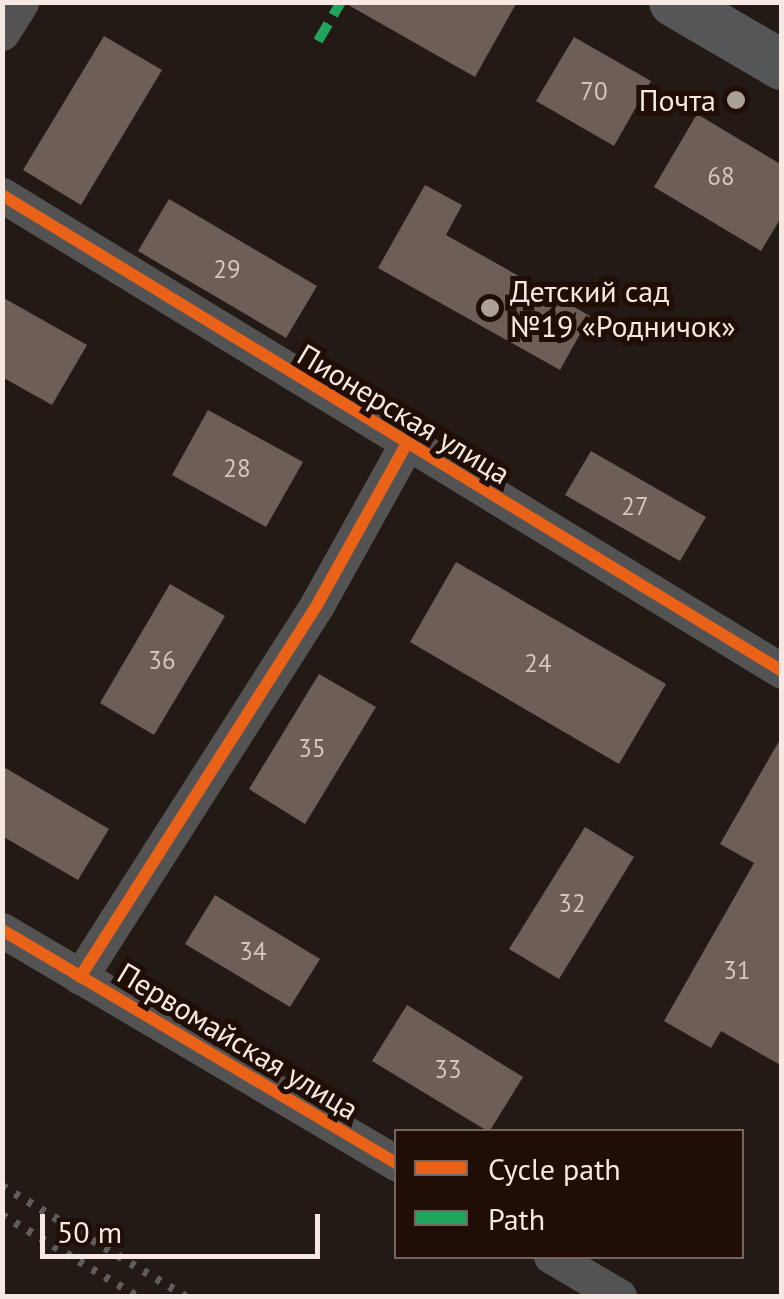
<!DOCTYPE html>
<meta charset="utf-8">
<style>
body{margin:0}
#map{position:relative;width:784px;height:1299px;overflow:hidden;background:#241a15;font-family:"PT Sans",sans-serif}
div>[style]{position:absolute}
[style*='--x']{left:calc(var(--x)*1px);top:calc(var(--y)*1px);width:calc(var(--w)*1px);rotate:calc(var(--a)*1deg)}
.building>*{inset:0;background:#6d5e58}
.minor>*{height:35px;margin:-17.5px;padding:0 17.5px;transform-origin:17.5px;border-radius:17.5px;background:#545354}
.secondary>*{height:50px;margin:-25px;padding:0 25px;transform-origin:25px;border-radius:25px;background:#555657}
.rail>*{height:8px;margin-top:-4px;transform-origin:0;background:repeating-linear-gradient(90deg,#5f5d5c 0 5px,transparent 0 15px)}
.quiet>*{height:10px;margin-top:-5px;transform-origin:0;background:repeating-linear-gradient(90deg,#20a55d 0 20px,transparent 0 30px)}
.cycleway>*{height:12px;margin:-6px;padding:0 6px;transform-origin:6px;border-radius:6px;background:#ea6118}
.dots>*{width:28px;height:28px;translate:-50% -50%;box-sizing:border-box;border:5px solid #200e06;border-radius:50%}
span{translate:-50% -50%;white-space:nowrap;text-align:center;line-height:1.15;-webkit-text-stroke:10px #200e06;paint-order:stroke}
.number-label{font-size:25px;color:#d4c6c0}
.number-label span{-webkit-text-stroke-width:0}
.poi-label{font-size:30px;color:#f6e8e2}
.right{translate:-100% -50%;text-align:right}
.left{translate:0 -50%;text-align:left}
.street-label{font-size:30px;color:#f6e8e2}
.frame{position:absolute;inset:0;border:5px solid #f6e8e2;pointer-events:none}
.legend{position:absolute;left:394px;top:1129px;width:350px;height:130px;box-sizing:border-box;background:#200e06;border:2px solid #76655e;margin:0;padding:12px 18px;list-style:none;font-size:30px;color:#f6e8e2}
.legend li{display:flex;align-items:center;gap:20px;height:50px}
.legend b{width:50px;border:2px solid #76655e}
.scale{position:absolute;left:40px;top:1214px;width:280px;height:45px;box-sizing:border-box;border:5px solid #f6e8e2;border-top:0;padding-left:12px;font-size:30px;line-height:35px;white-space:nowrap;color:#f6e8e2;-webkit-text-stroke:8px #200e06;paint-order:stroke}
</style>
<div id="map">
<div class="building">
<div style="clip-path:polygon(343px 2px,517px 2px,475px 77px)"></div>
<div style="clip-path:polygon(104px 36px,162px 70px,81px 205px,23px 170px)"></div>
<div style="clip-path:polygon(574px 37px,651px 81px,614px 146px,536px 101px)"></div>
<div style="clip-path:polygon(697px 114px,782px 165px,782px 216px,761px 251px,654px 187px)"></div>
<div style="clip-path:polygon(425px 185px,462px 205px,446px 235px,590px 316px,560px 370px,378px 268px)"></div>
<div style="clip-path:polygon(169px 199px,317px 286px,286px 338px,138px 251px)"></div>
<div style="clip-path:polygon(2px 297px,87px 345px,52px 405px,2px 377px)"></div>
<div style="clip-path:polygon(208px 410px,303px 462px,266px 527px,172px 475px)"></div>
<div style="clip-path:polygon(591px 451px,706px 517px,680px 561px,565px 495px)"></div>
<div style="clip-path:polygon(456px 562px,666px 684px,619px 764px,410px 642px)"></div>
<div style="clip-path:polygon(170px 584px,225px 616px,154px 735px,100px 703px)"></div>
<div style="clip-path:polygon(319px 674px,376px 707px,305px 824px,249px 789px)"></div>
<div style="clip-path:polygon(782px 736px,782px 1066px,721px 1031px,711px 1048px,664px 1021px,754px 863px,720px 844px)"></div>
<div style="clip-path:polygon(2px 766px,109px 829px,78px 880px,2px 836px)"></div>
<div style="clip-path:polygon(585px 827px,634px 857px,559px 979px,509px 949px)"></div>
<div style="clip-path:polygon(215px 895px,320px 959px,290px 1007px,185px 944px)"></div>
<div style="clip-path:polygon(407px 1005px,523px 1077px,489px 1132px,372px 1061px)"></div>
</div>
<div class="minor">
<div style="--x:2;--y:33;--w:36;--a:-58"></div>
<div style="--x:2;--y:195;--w:914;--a:31.39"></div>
<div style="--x:2;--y:930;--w:459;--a:30.6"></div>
<div style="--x:80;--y:977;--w:443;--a:-57.5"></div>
<div style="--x:318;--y:603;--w:181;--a:-60.9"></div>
<div style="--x:551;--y:1256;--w:79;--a:30.5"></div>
</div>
<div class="secondary">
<div style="--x:674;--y:2;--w:125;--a:30.3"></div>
</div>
<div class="rail">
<div style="--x:2;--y:1186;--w:214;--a:31"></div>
<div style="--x:2;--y:1215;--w:157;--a:31"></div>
</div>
<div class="quiet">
<div style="--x:318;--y:41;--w:45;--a:-59.5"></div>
</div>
<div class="cycleway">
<div style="--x:2;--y:195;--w:914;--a:31.39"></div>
<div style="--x:2;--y:930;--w:459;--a:30.6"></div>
<div style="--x:80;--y:977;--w:443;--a:-57.5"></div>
<div style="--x:318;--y:603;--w:181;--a:-60.9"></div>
</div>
<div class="dots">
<div style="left:736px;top:100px;background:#aca09a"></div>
<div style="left:490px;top:308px;background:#aca09a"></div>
</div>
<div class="number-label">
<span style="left:594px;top:91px">70</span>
<span style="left:721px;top:176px">68</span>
<span style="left:227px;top:269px">29</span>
<span style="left:237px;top:468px">28</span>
<span style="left:635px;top:506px">27</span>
<span style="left:162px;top:660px">36</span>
<span style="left:538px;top:663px">24</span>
<span style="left:312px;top:748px">35</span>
<span style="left:572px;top:903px">32</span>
<span style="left:253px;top:951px">34</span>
<span style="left:737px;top:970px">31</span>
<span style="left:448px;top:1069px">33</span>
</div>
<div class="poi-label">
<span class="right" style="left:716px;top:100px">Почта</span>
<span class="left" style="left:510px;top:308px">Детский сад<br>№19 «Родничок»</span>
</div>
<div class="street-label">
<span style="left:404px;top:414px;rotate:31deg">Пионерская улица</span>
<span style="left:238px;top:1041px;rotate:31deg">Первомайская улица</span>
</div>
<div class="frame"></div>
<ul class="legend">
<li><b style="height:12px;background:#ea6118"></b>Cycle path</li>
<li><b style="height:12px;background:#20a55d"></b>Path</li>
</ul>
<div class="scale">50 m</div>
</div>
